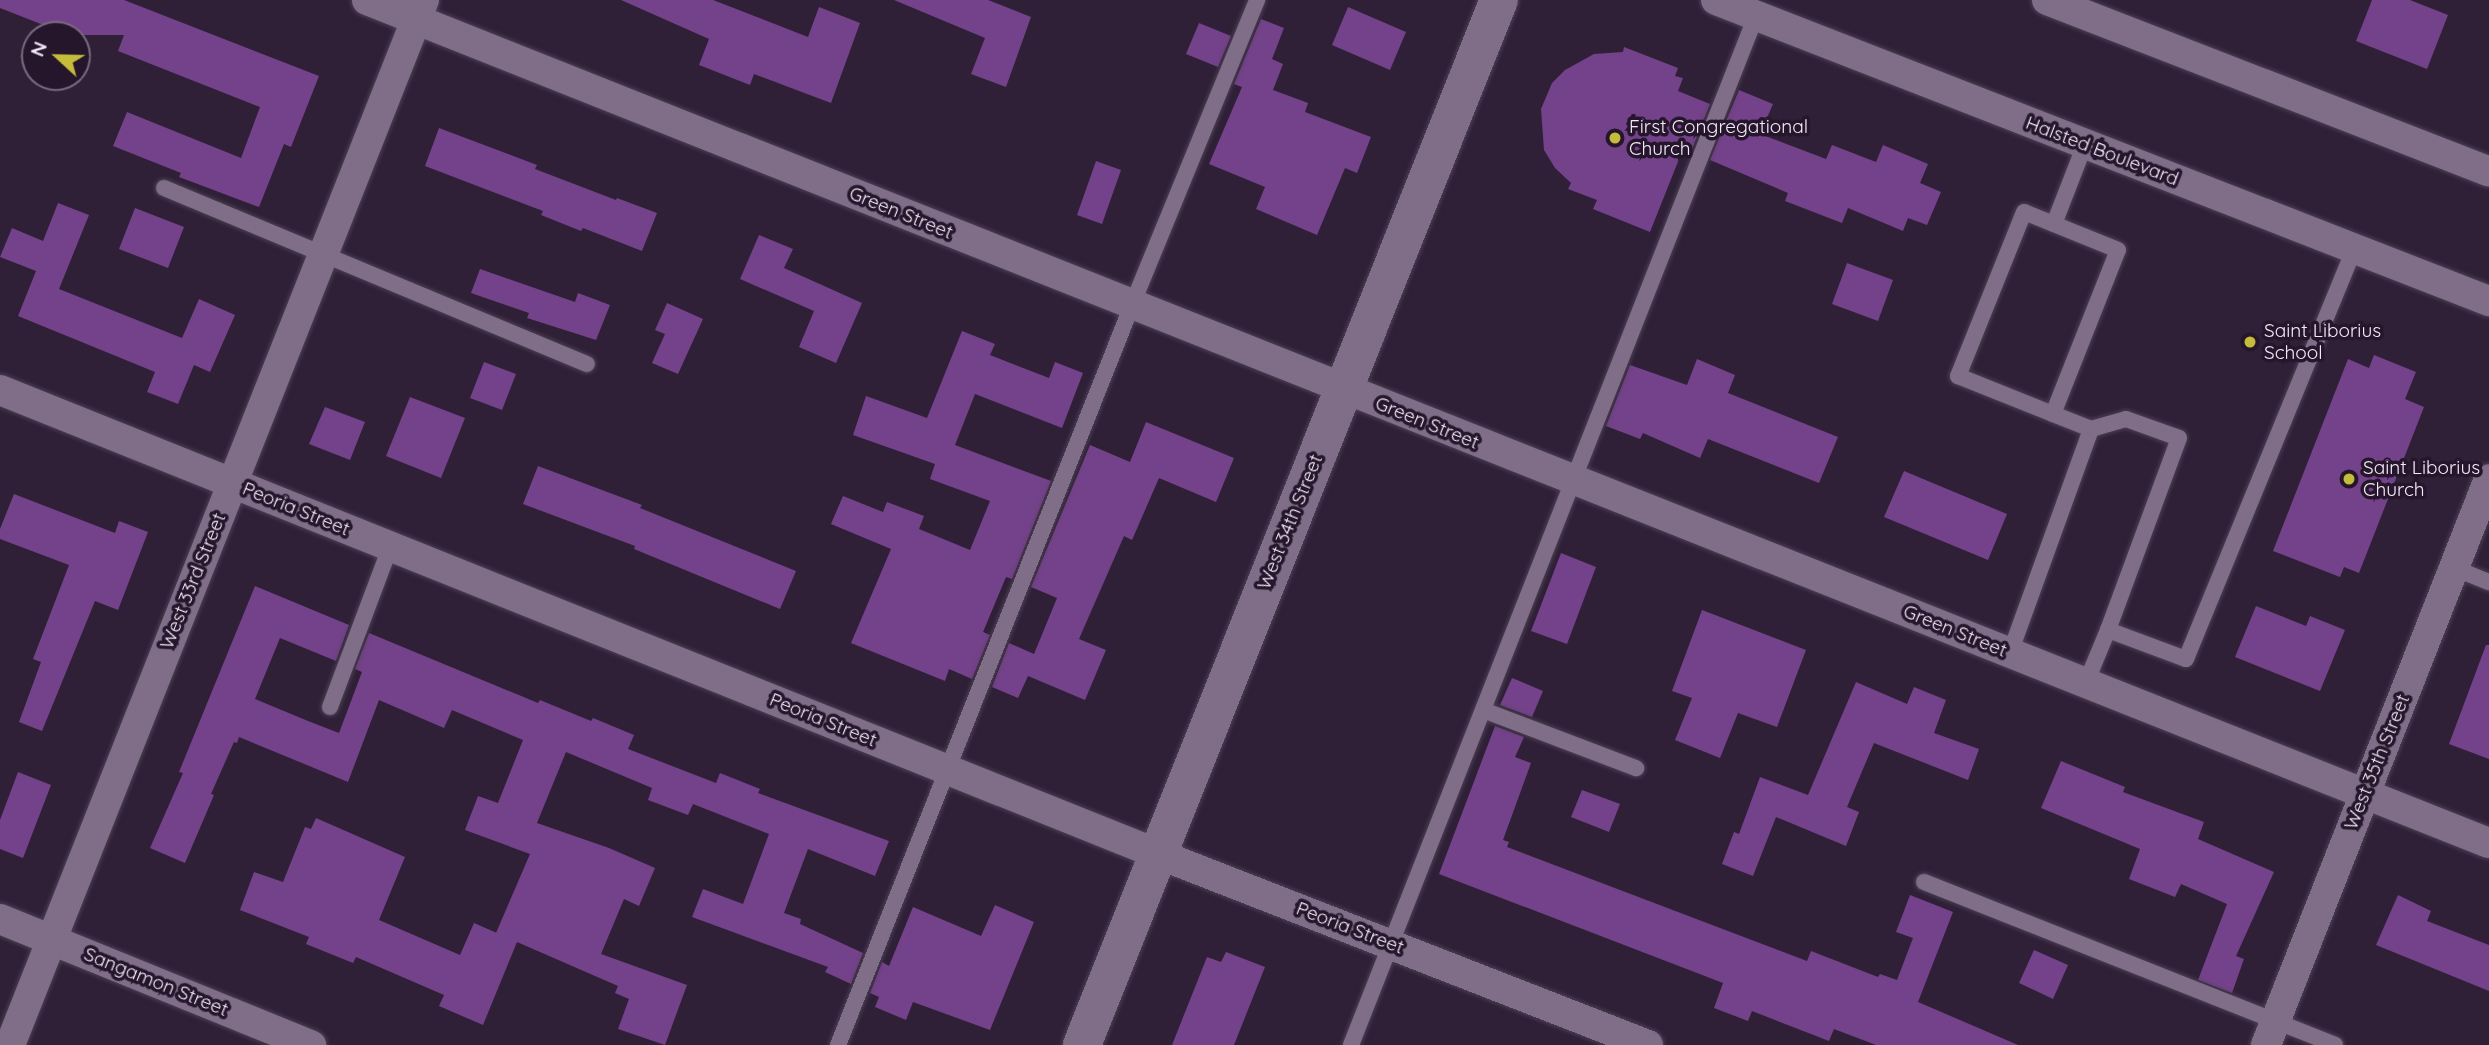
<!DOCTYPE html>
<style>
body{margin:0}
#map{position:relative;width:2489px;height:1045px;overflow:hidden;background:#2f2037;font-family:Quicksand,sans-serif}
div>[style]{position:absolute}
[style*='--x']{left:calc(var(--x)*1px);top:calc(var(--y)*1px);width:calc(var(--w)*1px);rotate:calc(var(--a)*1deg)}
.building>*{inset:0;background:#74428a}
.roads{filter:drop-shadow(0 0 2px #4c3f53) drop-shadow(0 0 2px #4c3f53)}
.lane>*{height:16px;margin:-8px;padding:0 8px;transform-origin:8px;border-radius:8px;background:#806e89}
.street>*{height:30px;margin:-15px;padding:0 15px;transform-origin:15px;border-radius:15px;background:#806e89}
.secondary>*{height:38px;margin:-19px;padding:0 19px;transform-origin:19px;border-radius:19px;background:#806e89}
.dots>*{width:19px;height:19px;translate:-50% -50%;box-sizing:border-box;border:4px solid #25162c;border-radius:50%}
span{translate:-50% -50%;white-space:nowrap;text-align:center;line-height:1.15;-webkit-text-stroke:7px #25162c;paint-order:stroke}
.poi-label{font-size:19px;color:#f4e9f9}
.left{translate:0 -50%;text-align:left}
.street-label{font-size:19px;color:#f4e9f9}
.north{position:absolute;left:21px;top:21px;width:70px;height:70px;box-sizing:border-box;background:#25162c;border:2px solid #786a7e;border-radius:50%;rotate:292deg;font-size:19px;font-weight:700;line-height:28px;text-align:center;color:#f4e9f9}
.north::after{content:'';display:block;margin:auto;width:24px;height:32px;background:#c6bc3c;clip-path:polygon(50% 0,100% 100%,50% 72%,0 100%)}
</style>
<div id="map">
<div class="building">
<div style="clip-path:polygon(0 0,124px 0,319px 76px,291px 147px,284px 144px,259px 207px,179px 177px,181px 173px,113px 146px,127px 112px,241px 158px,260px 107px,118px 51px,124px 35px,69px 35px,0 8px)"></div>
<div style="clip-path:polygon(621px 0,713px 0,808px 37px,819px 7px,860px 23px,831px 103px,754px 74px,750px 85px,699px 65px,709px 39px)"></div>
<div style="clip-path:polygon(894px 0,988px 0,1031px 17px,1006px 87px,971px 74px,985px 38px)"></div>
<div style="clip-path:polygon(2372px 0,2410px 0,2448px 15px,2427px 69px,2356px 41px)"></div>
<div style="clip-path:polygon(1348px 7px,1406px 32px,1390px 70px,1332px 45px)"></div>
<div style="clip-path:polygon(1261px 19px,1284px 28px,1272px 59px,1283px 64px,1273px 90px,1308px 103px,1305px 112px,1371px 137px,1357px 173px,1345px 168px,1317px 235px,1256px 209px,1265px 187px,1209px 164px,1242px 87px,1234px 84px)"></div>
<div style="clip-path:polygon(1199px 23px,1231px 36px,1218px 67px,1186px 54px)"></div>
<div style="clip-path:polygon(1624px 47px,1678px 68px,1675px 76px,1683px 78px,1678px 91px,1710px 104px,1691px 152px,1683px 149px,1650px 232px,1593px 209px,1597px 200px,1568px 189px,1571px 183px,1555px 168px,1544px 150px,1541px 109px,1552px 83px,1565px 70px,1594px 54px,1623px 52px)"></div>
<div style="clip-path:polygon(1739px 90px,1773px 104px,1760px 134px,1826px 159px,1832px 145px,1876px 162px,1883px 145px,1928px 164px,1920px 183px,1941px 192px,1927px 225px,1908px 218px,1903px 231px,1848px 208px,1842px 223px,1785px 201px,1788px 193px,1710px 160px)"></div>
<div style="clip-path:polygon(439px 128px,537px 165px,535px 169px,616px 200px,617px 198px,657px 213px,642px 251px,583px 228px,581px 231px,541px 215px,543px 211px,425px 166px)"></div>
<div style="clip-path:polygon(1096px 161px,1121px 170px,1102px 224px,1077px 215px)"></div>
<div style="clip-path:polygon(58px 203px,89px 215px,59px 289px,182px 338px,199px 299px,235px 315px,210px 372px,194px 365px,178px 404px,147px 392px,155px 372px,18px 316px,36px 271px,0 257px,12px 228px,43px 241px)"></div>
<div style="clip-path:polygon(135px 208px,184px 227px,168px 268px,119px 249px)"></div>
<div style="clip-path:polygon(759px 235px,793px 249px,784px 268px,862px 303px,836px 363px,799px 347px,814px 311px,740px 279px)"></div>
<div style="clip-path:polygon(1847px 263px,1893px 280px,1878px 321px,1832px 304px)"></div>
<div style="clip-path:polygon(480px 269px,575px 302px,578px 293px,610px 305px,596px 340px,527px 318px,529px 313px,471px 293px)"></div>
<div style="clip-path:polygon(667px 303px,703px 319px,678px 374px,652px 363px,665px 334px,655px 330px)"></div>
<div style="clip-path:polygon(962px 331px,995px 344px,990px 355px,1049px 378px,1055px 362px,1083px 373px,1062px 428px,975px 394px,955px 445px,1051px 481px,1012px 579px,1006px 577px,983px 632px,990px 635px,972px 679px,949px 669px,945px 681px,851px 643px,891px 549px,831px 524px,843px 496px,883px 512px,887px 502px,924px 516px,919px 529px,970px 550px,990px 501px,930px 479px,935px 464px,853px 435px,866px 396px,927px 418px)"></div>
<div style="clip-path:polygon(2374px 355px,2416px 372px,2405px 399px,2424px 407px,2359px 573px,2344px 567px,2340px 577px,2273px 551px,2348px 359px,2369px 368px)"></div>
<div style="clip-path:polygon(1697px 359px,1735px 375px,1728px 393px,1838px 437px,1819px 483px,1708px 439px,1700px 458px,1643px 433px,1640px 439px,1606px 426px,1630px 365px,1687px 385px)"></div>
<div style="clip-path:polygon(484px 362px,516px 374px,502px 410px,470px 398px)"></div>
<div style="clip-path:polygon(410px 397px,465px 418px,441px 478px,386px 456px)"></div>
<div style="clip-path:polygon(325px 407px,365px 422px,350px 460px,309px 444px)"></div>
<div style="clip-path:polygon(1146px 422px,1234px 458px,1216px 502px,1159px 478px,1132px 540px,1124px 536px,1079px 639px,1106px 650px,1085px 700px,1028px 676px,1018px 698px,992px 687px,1009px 643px,1034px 654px,1057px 598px,1031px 587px,1090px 445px,1130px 462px)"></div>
<div style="clip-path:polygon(538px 466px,642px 505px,640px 508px,796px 571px,780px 609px,634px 549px,635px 546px,523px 504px)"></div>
<div style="clip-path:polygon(1904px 471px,2007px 514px,1988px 560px,1884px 517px)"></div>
<div style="clip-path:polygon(14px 494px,115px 533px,119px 521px,148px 532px,118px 610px,95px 601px,42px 731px,19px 722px,41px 662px,33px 659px,69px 565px,0 539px,0 529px)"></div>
<div style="clip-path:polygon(1561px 553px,1596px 567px,1567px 644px,1531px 631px)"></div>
<div style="clip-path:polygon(255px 586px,349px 625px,336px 661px,280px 638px,255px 699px,308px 721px,339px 733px,362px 672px,355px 669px,369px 633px,538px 703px,540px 700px,591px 721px,593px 718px,634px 735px,628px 749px,716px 783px,720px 773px,760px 789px,758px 793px,889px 841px,875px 876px,808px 849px,784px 913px,801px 919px,800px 924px,863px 953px,851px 984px,825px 972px,828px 967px,692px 917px,703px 889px,743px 904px,769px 834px,693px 804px,688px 815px,648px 800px,652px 788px,566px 752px,537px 823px,609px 848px,655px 868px,639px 906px,624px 899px,601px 954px,687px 985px,665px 1045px,618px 1029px,629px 999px,615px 993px,618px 986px,517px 942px,483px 1025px,439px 1006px,444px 995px,356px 957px,353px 963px,306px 944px,309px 937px,240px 910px,254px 872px,283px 882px,305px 827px,311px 829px,316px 818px,405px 857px,379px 920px,460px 955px,474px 923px,513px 940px,496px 933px,530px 854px,465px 830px,478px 796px,498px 803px,523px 740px,452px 710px,444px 728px,379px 700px,348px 782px,239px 737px,237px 743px,234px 742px,211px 794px,214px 795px,185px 863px,150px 848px,183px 773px,179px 772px)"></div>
<div style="clip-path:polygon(2256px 606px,2306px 626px,2310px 616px,2345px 630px,2320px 691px,2235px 657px)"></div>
<div style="clip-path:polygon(1702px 610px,1806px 650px,1777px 727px,1738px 713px,1720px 758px,1675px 740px,1692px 698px,1672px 691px)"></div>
<div style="clip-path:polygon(2486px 645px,2489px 645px,2489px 759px,2449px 744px)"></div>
<div style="clip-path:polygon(1512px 678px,1543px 691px,1532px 717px,1500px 705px)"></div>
<div style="clip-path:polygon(1856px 682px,1907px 704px,1914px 687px,1946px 700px,1934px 733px,1979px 749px,1968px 780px,1874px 743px,1847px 807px,1859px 812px,1846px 846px,1776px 817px,1753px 876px,1722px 864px,1734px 832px,1739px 834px,1760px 777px,1808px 795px)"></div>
<div style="clip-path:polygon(1495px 726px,1524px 737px,1515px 757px,1531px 763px,1503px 840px,1509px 842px,1507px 847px,1807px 961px,1811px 951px,1878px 977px,1880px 974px,1897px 980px,1913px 938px,1896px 932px,1910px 895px,1953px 912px,1918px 1002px,2018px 1045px,1876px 1045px,1834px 1029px,1829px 1041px,1752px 1011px,1748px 1021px,1714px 1008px,1723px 983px,1439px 874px)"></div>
<div style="clip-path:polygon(2061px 761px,2125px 787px,2123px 792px,2204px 822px,2198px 839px,2274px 872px,2236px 956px,2244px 959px,2232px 993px,2198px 980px,2227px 904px,2181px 884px,2175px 897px,2129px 879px,2140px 849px,2041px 808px)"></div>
<div style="clip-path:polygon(18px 772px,51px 785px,23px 858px,0 849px,0 820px)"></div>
<div style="clip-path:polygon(1582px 790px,1620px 804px,1609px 832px,1571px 817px)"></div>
<div style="clip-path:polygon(2398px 895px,2431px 911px,2427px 921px,2489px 945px,2489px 991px,2376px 945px)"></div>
<div style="clip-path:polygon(995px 905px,1034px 922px,990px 1030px,913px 1002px,906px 1020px,875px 1007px,879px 997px,870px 993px,882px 962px,889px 966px,913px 907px,981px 936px)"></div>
<div style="clip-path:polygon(2034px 950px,2068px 965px,2053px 999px,2019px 983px)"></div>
<div style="clip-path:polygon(1226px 952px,1265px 967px,1234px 1045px,1172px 1045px,1207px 957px,1221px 962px)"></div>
</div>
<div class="roads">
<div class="lane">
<div style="--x:164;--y:188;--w:458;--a:22.6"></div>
<div style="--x:2054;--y:224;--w:86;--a:-68.8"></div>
<div style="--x:2053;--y:414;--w:176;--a:-68.4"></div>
<div style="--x:2118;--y:250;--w:101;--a:-158"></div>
<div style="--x:2024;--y:212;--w:177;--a:111.9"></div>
<div style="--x:1958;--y:376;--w:102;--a:21.8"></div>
<div style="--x:2053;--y:414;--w:41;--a:21.5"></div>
<div style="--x:2454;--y:568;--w:38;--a:22"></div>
<div style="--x:2010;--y:653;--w:238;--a:-70.1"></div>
<div style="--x:2091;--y:429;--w:36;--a:-16"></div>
<div style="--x:2126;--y:419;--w:56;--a:19.7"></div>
<div style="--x:2179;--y:438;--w:205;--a:110.3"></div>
<div style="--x:2108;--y:630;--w:83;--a:20.4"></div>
<div style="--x:2186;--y:659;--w:443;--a:-67.7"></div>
<div style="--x:2086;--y:683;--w:57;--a:-67.5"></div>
<div style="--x:330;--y:707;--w:171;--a:-69.4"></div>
<div style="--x:1483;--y:710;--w:164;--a:20.8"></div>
<div style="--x:1924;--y:882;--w:442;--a:21.6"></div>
<div style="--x:838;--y:1045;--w:796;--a:-68.33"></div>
<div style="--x:1132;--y:305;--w:330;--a:-67.7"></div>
<div style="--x:1351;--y:1045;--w:1106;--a:-68.52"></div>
</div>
<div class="street">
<div style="--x:367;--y:0;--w:2283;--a:21.67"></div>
<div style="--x:1716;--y:0;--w:830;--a:21.28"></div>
<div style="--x:2047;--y:0;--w:474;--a:21.2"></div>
<div style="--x:0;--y:390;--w:1248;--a:21.84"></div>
<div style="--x:1158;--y:854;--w:526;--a:21.3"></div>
<div style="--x:0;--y:919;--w:336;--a:22.1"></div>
<div style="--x:10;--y:1045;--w:1124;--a:-68.39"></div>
<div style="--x:2266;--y:1045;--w:608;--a:-68.5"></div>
</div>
<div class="secondary">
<div style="--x:1082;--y:1045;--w:1125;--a:-68.25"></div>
</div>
</div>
<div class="dots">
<div style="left:1615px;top:138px;background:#c6bc3c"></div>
<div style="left:2250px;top:342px;background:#c6bc3c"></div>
<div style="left:2349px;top:479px;background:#c6bc3c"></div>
</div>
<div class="poi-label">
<span class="left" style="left:1629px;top:138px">First Congregational<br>Church</span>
<span class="left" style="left:2264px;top:342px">Saint Liborius<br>School</span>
<span class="left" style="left:2363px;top:479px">Saint Liborius<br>Church</span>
</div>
<div class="street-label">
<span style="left:2102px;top:151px;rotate:21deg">Halsted Boulevard</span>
<span style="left:901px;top:213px;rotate:22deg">Green Street</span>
<span style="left:1427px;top:423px;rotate:22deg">Green Street</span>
<span style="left:296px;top:509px;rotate:22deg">Peoria Street</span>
<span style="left:1290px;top:522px;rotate:-68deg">West 34th Street</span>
<span style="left:193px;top:581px;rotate:-68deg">West 33rd Street</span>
<span style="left:1955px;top:631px;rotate:22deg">Green Street</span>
<span style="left:823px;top:720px;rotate:22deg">Peoria Street</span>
<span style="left:2377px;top:762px;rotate:-68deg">West 35th Street</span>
<span style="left:1350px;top:928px;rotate:21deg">Peoria Street</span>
<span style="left:156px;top:982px;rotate:22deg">Sangamon Street</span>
</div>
<div class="north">N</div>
</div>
